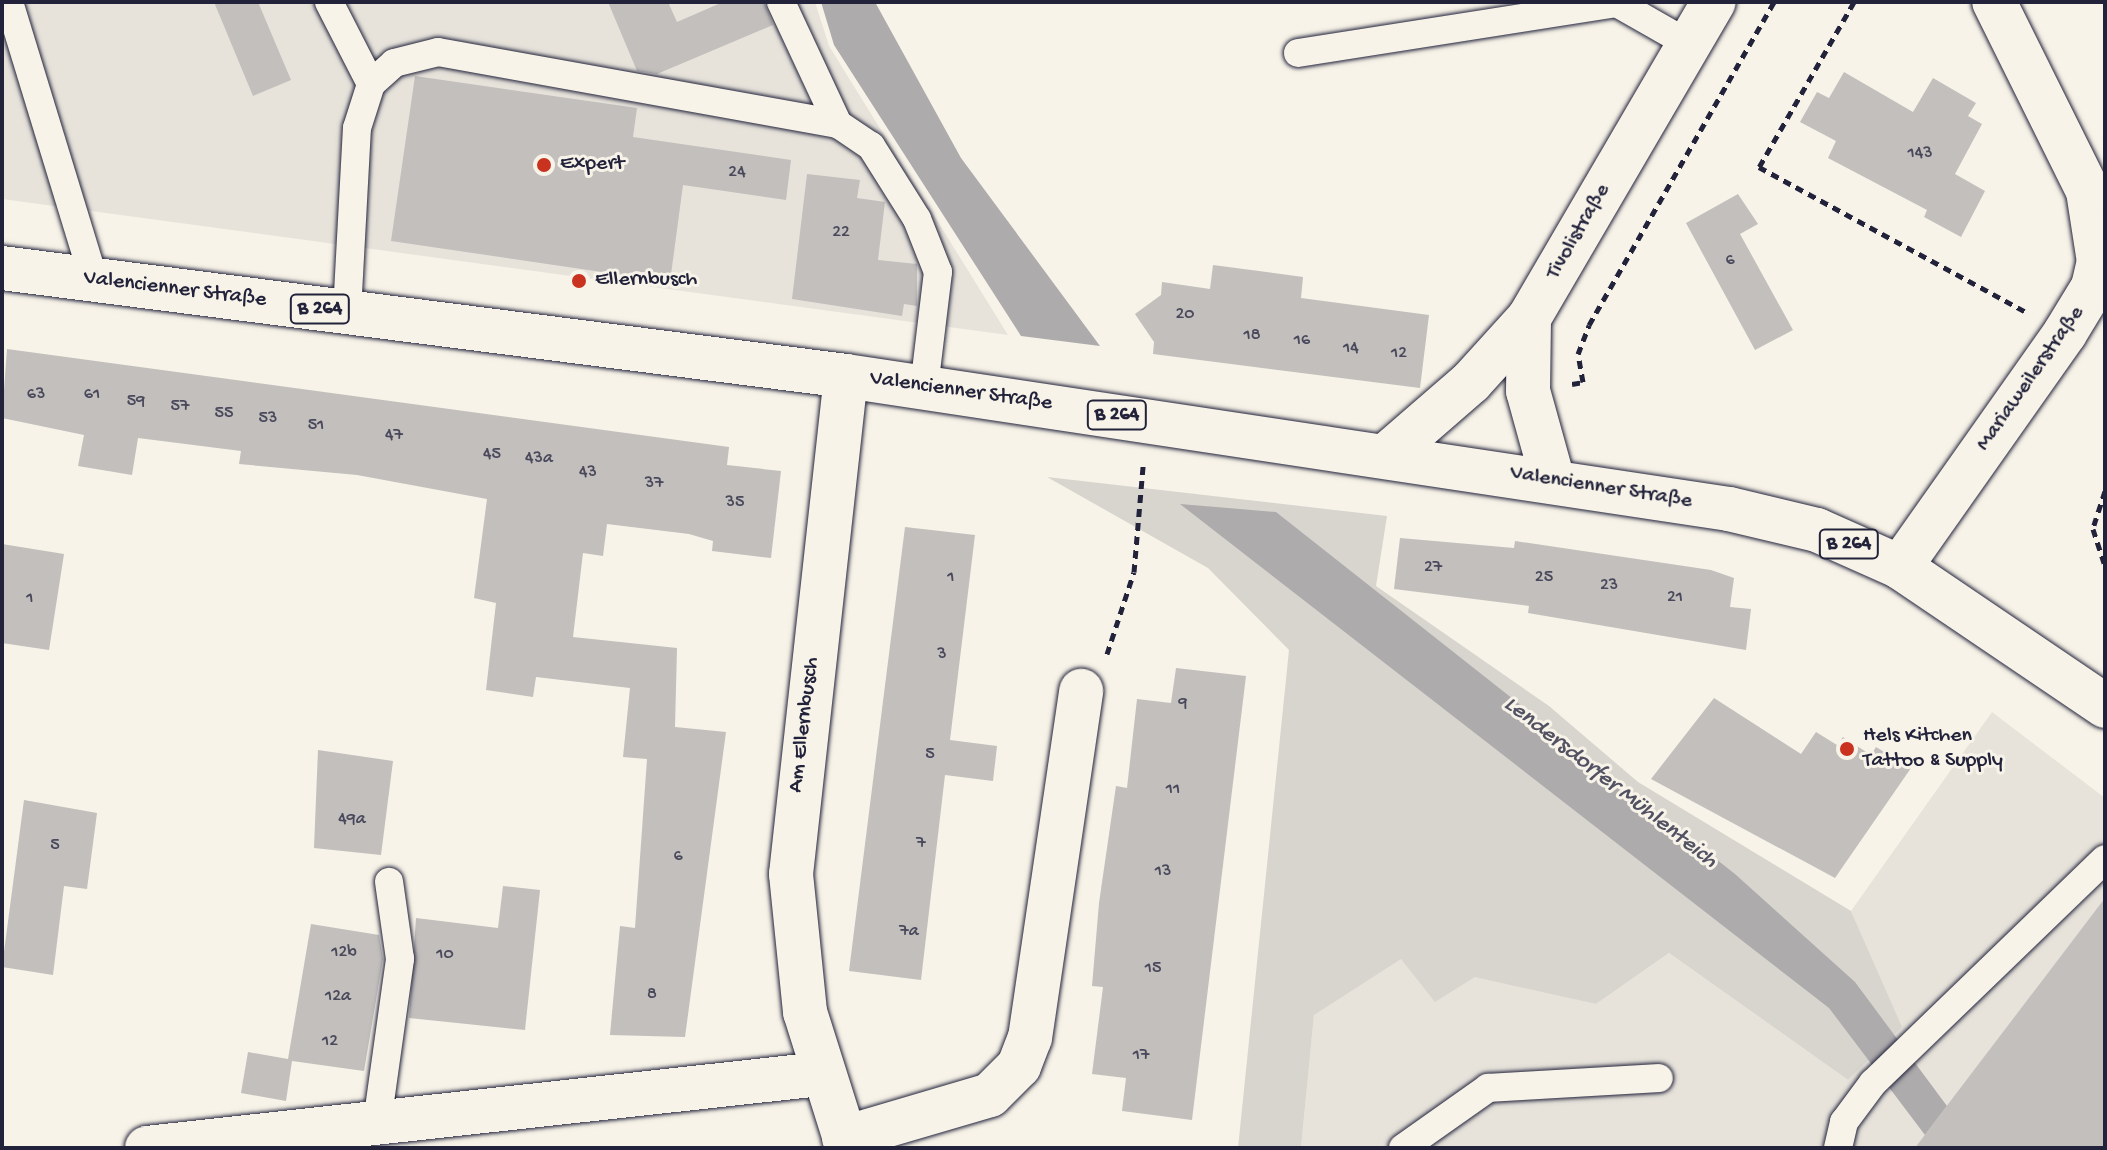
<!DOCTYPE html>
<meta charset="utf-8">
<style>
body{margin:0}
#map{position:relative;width:2107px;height:1150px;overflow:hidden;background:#f7f3e8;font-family:"Gochi Hand",sans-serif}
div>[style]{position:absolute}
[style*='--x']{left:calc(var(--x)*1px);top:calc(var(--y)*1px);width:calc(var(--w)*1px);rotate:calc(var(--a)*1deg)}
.built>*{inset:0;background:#e7e3db}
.green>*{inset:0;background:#d8d5cf}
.water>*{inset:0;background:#aeabad}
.building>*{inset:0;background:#c2bfbd}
.path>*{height:5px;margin-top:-2.5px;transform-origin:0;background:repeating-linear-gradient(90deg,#22223b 0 8px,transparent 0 14px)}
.roads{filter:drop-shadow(0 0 2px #22223b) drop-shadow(0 0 2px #22223b)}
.lane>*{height:28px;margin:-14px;padding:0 14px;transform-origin:14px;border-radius:14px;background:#f7f3e8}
.street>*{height:44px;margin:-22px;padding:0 22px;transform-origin:22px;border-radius:22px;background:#f7f3e8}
.primary>*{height:44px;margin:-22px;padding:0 22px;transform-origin:22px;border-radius:22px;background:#f7f3e8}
.dots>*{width:22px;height:22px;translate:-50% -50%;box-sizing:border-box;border:4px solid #f7f3e8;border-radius:50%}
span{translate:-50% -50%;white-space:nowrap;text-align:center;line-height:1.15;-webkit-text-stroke:6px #f7f3e8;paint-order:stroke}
.number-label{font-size:18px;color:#4a495c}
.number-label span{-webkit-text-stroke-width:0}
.shield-label span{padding:2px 6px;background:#f7f3e8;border:2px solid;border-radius:6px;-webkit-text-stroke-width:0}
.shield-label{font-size:20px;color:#22223b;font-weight:700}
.poi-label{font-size:22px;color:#22223b}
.left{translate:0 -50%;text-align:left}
.street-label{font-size:22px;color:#22223b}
.water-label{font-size:24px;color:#535263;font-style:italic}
.frame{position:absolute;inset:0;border:4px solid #22223b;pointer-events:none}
</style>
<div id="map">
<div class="built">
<div style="clip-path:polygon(2px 2px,815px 2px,829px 46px,1008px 335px,2px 199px)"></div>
<div style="clip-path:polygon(1992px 712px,2105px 798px,2105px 1148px,1301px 1148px,1314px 1014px,1401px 958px,1596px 1004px,1669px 953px,1848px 1080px,1901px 1027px,1851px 911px)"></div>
</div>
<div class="green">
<div style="clip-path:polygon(1047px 477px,1387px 516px,1376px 586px,1549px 706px,1638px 782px,1851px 911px,1902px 1027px,1848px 1080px,1669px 953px,1596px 1004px,1475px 977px,1435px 1002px,1401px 959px,1314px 1015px,1301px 1148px,1238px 1148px,1289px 650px,1208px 568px)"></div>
</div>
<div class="water">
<div style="clip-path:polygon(821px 2px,875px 2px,961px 158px,1100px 346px,1021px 336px,834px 45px)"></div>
<div style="clip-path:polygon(1180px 504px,1276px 512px,1735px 874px,1855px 982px,1947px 1106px,1925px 1135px,1829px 1008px)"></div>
</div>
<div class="building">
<div style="clip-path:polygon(214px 2px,258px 2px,291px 80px,253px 96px)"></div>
<div style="clip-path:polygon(608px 2px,668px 2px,677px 22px,723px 2px,764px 2px,773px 25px,657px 74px,637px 71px)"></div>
<div style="clip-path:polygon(1844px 72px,1913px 112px,1933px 78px,1976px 103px,1968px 116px,1982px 124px,1955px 174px,1985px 191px,1961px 237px,1924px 217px,1927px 210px,1828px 158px,1836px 141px,1800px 122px,1817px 92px,1829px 98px)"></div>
<div style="clip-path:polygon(415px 76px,637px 108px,633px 137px,791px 160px,786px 200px,683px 185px,670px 282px,391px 241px)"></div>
<div style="clip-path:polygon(807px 174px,860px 180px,857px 198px,885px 202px,878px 260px,917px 264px,917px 306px,904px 304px,902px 316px,792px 299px)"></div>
<div style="clip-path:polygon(1738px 194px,1758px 224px,1740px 234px,1793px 330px,1755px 350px,1686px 223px)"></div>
<div style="clip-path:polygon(1213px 265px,1303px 277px,1301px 298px,1429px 315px,1420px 388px,1153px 354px,1154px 342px,1135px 314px,1161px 295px,1162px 282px,1210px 289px)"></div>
<div style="clip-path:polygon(7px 349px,729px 447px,727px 465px,781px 471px,771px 558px,712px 551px,713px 541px,689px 534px,607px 524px,603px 556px,583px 553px,573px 637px,677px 648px,675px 727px,726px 732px,685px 1037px,610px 1035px,620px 926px,635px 928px,647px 759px,623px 757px,630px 688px,536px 677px,533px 697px,486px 690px,496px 603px,474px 598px,487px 499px,357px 475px,239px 464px,241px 451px,138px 438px,132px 475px,78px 466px,84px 435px,2px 418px)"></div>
<div style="clip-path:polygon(905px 527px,975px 535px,950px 740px,997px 746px,993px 781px,945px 775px,921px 980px,849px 971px)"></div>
<div style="clip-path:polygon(1400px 538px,1514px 548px,1515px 541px,1711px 570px,1734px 578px,1730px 607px,1751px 609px,1746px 650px,1528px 613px,1529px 606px,1394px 589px)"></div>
<div style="clip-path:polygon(2px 544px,64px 554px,49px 650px,2px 643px)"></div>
<div style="clip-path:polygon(1176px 668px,1246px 676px,1192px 1120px,1122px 1111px,1126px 1078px,1092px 1074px,1103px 987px,1092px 986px,1099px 903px,1116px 786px,1127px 788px,1137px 699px,1171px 703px)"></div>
<div style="clip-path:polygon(1714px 698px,1801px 754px,1816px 732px,1837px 745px,1843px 737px,1871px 755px,1876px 747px,1911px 768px,1835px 878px,1651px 779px)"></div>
<div style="clip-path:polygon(318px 750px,393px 761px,381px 855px,314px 848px)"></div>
<div style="clip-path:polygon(24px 800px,97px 813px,87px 889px,64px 886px,53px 975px,2px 967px)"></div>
<div style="clip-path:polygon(503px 886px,540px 890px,525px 1030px,409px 1018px,416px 918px,498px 928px)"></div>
<div style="clip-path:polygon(2105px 898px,2105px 1148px,1915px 1148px,1936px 1120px)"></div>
<div style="clip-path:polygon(311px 924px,379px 935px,383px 959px,364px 1071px,292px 1061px,286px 1101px,241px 1093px,248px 1052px,288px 1059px)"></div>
</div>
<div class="path">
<div style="--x:1854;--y:2;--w:190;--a:119.9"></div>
<div style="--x:1759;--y:167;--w:302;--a:28.5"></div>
<div style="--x:1572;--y:384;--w:11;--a:-10"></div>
<div style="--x:1583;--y:382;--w:28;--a:-100"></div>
<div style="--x:1578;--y:354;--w:31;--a:-69"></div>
<div style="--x:1589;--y:325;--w:372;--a:-60.2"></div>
<div style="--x:2105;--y:491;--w:40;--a:108"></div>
<div style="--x:2093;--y:529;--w:40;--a:72"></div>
<div style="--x:1107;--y:654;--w:86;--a:-71.8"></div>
<div style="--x:1134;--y:572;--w:106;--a:-85.1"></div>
</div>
<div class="roads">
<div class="lane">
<div style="--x:9;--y:2;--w:291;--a:73"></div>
<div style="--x:329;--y:2;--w:92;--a:62.9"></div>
<div style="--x:781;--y:2;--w:135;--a:65"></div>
<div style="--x:1298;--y:53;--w:323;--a:-8.9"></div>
<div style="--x:1617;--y:3;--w:83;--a:29.7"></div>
<div style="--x:347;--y:312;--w:184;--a:-86.9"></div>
<div style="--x:357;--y:128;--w:46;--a:-72.3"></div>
<div style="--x:371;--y:84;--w:31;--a:-42"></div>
<div style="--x:394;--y:63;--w:45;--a:-14"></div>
<div style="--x:438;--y:52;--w:406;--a:10.2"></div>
<div style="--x:838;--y:124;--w:40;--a:34"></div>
<div style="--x:871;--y:146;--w:86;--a:57.8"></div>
<div style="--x:917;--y:219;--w:57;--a:68.4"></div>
<div style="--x:938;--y:272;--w:116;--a:96.9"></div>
<div style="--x:377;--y:1123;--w:166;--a:-82"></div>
<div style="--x:400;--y:959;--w:78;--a:-98.1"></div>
<div style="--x:1403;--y:1148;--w:104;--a:-35.2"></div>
<div style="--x:1488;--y:1088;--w:171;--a:-3.3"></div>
<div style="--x:1838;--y:1148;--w:27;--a:-77"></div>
<div style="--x:1844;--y:1122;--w:49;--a:-53.4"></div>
<div style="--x:1873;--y:1083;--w:322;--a:-44"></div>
</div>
<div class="street">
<div style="--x:846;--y:376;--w:501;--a:96.3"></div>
<div style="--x:791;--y:874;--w:139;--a:84.2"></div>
<div style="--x:805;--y:1012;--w:143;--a:72.5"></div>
<div style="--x:1900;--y:567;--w:286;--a:-54.8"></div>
<div style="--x:2065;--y:333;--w:54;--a:-58.7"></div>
<div style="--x:2093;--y:287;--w:26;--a:-77"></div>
<div style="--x:2099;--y:262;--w:72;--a:-98.8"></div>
<div style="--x:2088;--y:191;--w:211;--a:-116.4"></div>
<div style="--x:844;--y:1138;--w:152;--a:-16.4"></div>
<div style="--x:990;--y:1095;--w:41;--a:-45"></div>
<div style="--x:1019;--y:1066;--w:30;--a:-69"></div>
<div style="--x:1030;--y:1038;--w:351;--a:-81.6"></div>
<div style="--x:147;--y:1148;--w:677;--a:-6.27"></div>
</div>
<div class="primary">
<div style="--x:2;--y:268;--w:851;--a:7.29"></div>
<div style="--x:846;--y:376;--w:893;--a:8.57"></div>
<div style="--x:1729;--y:509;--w:90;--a:13.4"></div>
<div style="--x:1817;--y:530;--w:91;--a:24"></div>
<div style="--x:1900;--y:567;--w:248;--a:34.1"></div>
<div style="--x:1388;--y:454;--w:110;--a:-40.9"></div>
<div style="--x:1471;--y:382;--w:86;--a:-47.8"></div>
<div style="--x:1553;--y:481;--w:93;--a:-105.5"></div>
<div style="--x:1528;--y:391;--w:73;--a:-89.2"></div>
<div style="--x:1529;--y:318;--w:366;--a:-59.7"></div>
</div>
</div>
<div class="dots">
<div style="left:544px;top:165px;background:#c8321e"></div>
<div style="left:579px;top:281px;background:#c8321e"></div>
<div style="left:1847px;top:749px;background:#c8321e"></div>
</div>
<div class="number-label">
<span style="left:1920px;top:154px">143</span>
<span style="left:737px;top:173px">24</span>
<span style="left:841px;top:233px">22</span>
<span style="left:1730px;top:261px">6</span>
<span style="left:1185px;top:315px">20</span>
<span style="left:1252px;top:336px">18</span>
<span style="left:1302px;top:341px">16</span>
<span style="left:1351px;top:349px">14</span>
<span style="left:1399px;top:354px">12</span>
<span style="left:36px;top:395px">63</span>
<span style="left:92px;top:395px">61</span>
<span style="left:136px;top:402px">59</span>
<span style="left:180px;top:407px">57</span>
<span style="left:224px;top:414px">55</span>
<span style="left:268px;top:419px">53</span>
<span style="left:316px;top:426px">51</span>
<span style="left:394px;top:436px">47</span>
<span style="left:492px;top:455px">45</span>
<span style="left:539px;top:459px">43a</span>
<span style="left:588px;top:473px">43</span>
<span style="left:654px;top:484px">37</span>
<span style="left:735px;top:503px">35</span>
<span style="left:1433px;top:568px">27</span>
<span style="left:951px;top:578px">1</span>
<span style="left:1544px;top:578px">25</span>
<span style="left:1609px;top:586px">23</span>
<span style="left:1675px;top:598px">21</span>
<span style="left:30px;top:599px">1</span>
<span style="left:942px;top:655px">3</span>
<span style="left:1183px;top:704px">9</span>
<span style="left:930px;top:755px">5</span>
<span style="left:1173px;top:790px">11</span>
<span style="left:352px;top:820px">49a</span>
<span style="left:921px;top:844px">7</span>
<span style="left:55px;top:846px">5</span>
<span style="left:678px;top:857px">6</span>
<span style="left:1163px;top:872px">13</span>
<span style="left:909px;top:932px">7a</span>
<span style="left:344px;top:953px">12b</span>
<span style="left:445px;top:955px">10</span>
<span style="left:1153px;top:969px">15</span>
<span style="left:652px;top:995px">8</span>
<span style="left:338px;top:997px">12a</span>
<span style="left:330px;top:1042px">12</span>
<span style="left:1141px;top:1056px">17</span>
</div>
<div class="shield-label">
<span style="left:320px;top:309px">B 264</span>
<span style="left:1117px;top:415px">B 264</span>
<span style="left:1849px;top:544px">B 264</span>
</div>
<div class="poi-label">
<span class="left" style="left:560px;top:165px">Expert</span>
<span class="left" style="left:595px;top:281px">Ellernbusch</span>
<span class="left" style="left:1863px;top:749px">Hels Kitchen<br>Tattoo &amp; Supply</span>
</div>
<div class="street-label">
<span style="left:1579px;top:232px;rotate:-60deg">Tivolistraße</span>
<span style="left:175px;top:290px;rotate:7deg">Valencienner Straße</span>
<span style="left:2031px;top:379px;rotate:-55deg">Mariaweilerstraße</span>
<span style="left:961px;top:392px;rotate:8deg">Valencienner Straße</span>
<span style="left:1601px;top:488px;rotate:9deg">Valencienner Straße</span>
<span style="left:805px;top:725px;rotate:-83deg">Am Ellernbusch</span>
</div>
<div class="water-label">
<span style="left:1610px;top:783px;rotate:38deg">Lendersdorfer Mühlenteich</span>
</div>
<div class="frame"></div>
</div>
